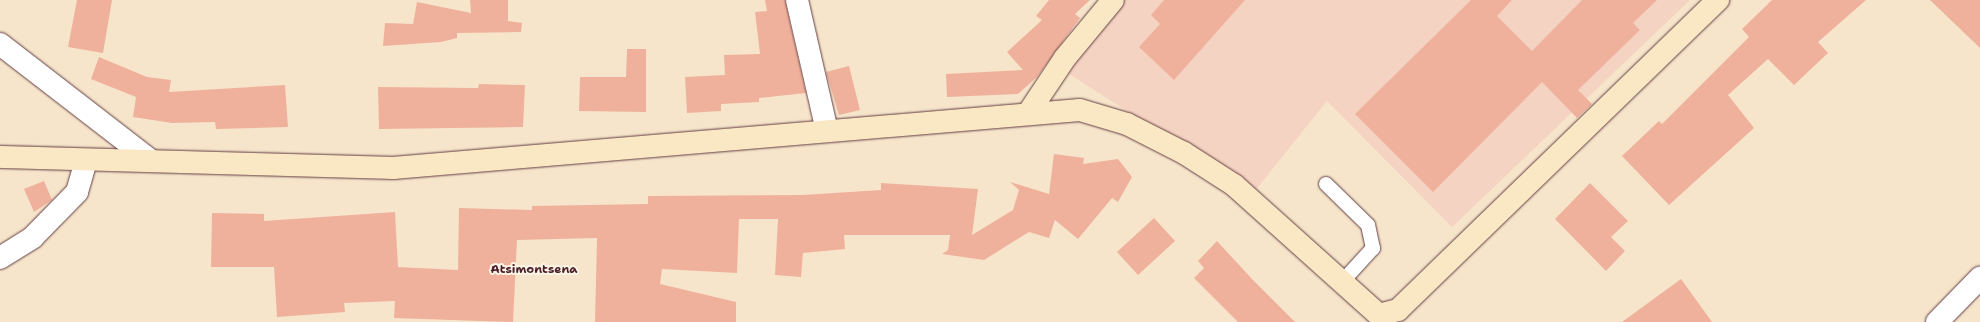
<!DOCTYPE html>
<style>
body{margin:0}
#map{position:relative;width:1980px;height:322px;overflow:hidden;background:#f6e5cb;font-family:"Shantell Sans",sans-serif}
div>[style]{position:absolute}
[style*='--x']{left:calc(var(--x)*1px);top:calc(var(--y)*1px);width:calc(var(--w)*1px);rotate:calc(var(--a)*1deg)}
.built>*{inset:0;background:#f5d3c2}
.building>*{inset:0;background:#f0b19c}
.roads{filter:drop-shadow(0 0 1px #643d43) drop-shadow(0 0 1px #643d43)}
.lane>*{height:14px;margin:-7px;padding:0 7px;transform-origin:7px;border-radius:7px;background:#fff}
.street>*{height:22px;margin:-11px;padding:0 11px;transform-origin:11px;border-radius:11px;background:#fff}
.secondary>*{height:22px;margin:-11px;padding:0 11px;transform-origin:11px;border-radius:11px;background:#fae7c3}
span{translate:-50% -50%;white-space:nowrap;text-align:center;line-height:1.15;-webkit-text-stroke:4px #fcf5e5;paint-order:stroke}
.neighbourhood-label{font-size:12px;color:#4a1f2b;font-weight:700}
</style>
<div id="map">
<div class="built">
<div style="clip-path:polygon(1114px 0,1690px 0,1452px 227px,1327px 101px,1254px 192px,1058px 67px)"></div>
</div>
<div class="building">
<div style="clip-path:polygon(77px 0,112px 0,103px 53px,68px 47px)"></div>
<div style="clip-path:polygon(470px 0,508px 0,508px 21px,522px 23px,521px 32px,457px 33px,457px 38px,441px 42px,383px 46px,385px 23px,413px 24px,417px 2px,471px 13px)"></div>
<div style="clip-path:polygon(765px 0,785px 0,806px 93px,759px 98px,759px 102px,721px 104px,721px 111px,687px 113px,685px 77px,725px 75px,724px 55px,760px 54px,755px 12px,767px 11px)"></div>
<div style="clip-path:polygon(1049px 0,1090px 0,1075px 14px,1080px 18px,1037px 77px,1018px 94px,947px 97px,946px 74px,1023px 70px,1007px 52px,1042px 20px,1036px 16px)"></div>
<div style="clip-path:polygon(1164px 0,1245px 0,1174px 80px,1139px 47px,1160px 24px,1151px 15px)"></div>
<div style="clip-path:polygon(1471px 0,1512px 0,1497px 16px,1532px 51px,1582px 0,1657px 0,1633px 23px,1640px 30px,1578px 90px,1592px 104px,1577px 118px,1542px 82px,1433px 192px,1355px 114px)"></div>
<div style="clip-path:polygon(1772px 0,1866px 0,1818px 42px,1828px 53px,1794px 85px,1768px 59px,1728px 95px,1754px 128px,1669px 205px,1622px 156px,1659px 121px,1662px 124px,1749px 37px,1742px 29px)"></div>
<div style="clip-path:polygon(1930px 0,1980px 0,1980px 48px)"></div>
<div style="clip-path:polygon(627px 49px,646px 49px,646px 112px,579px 111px,580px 77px,626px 77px)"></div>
<div style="clip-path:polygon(99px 57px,147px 77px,171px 80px,169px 92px,285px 85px,288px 127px,216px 129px,215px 122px,172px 123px,133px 117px,136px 97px,91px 79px)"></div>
<div style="clip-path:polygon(849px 66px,860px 110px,839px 115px,826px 72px)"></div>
<div style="clip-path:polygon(479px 84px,525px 85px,523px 127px,379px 129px,378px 87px,478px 88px)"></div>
<div style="clip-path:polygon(1054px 154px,1084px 158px,1083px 164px,1118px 159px,1132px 177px,1118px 202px,1112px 198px,1078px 239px,1055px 220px,1049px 238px,1029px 232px,984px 260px,942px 254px,948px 250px,950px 235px,844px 235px,845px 249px,803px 253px,801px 277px,775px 275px,778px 219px,739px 219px,737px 273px,662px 269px,660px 284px,736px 302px,736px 322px,595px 322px,597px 238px,517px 240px,513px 322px,394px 318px,395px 301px,344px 303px,345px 312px,277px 317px,274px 267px,211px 267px,212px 213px,264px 214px,264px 221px,395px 212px,398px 267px,458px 270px,459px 208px,532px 210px,532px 206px,648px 204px,648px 196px,803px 195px,881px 190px,881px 183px,978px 189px,972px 235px,1013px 210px,1019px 190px,1010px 182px,1049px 194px)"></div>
<div style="clip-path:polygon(44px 181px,52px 200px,34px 212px,24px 189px)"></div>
<div style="clip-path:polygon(1590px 183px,1628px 221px,1611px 237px,1625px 251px,1606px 271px,1555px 219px)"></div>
<div style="clip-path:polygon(1154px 218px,1175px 241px,1138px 275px,1117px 252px)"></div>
<div style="clip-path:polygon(1217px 241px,1252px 279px,1295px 322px,1238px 322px,1194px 278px,1204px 268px,1198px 261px)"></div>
<div style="clip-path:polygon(1681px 279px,1712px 322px,1622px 322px)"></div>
</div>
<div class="roads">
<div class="lane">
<div style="--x:1326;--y:184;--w:59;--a:44.3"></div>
<div style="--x:1368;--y:225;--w:24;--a:78"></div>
<div style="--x:1373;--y:248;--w:47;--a:132.4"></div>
</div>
<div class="street">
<div style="--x:797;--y:0;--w:134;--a:77.1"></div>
<div style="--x:0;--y:44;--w:190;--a:37.7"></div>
<div style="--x:0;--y:258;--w:39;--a:-32"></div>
<div style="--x:33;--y:237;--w:63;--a:-45.6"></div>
<div style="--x:77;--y:192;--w:32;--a:-74"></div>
<div style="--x:1937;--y:322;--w:62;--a:-45.7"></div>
</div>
<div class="secondary">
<div style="--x:1029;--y:112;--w:65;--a:-56.3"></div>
<div style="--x:1065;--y:58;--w:75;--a:-50.4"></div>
<div style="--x:0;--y:157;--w:393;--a:1.6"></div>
<div style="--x:393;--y:168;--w:689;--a:-4.83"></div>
<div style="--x:1080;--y:110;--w:49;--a:16.6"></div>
<div style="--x:1127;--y:124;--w:64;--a:27"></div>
<div style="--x:1184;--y:153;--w:59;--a:32.6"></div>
<div style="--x:1234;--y:185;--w:195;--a:41.9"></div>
<div style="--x:1379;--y:315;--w:20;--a:-15"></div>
<div style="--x:1398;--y:310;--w:446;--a:-44.1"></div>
</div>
</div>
<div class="neighbourhood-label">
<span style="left:534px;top:270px">Atsimontsena</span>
</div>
</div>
